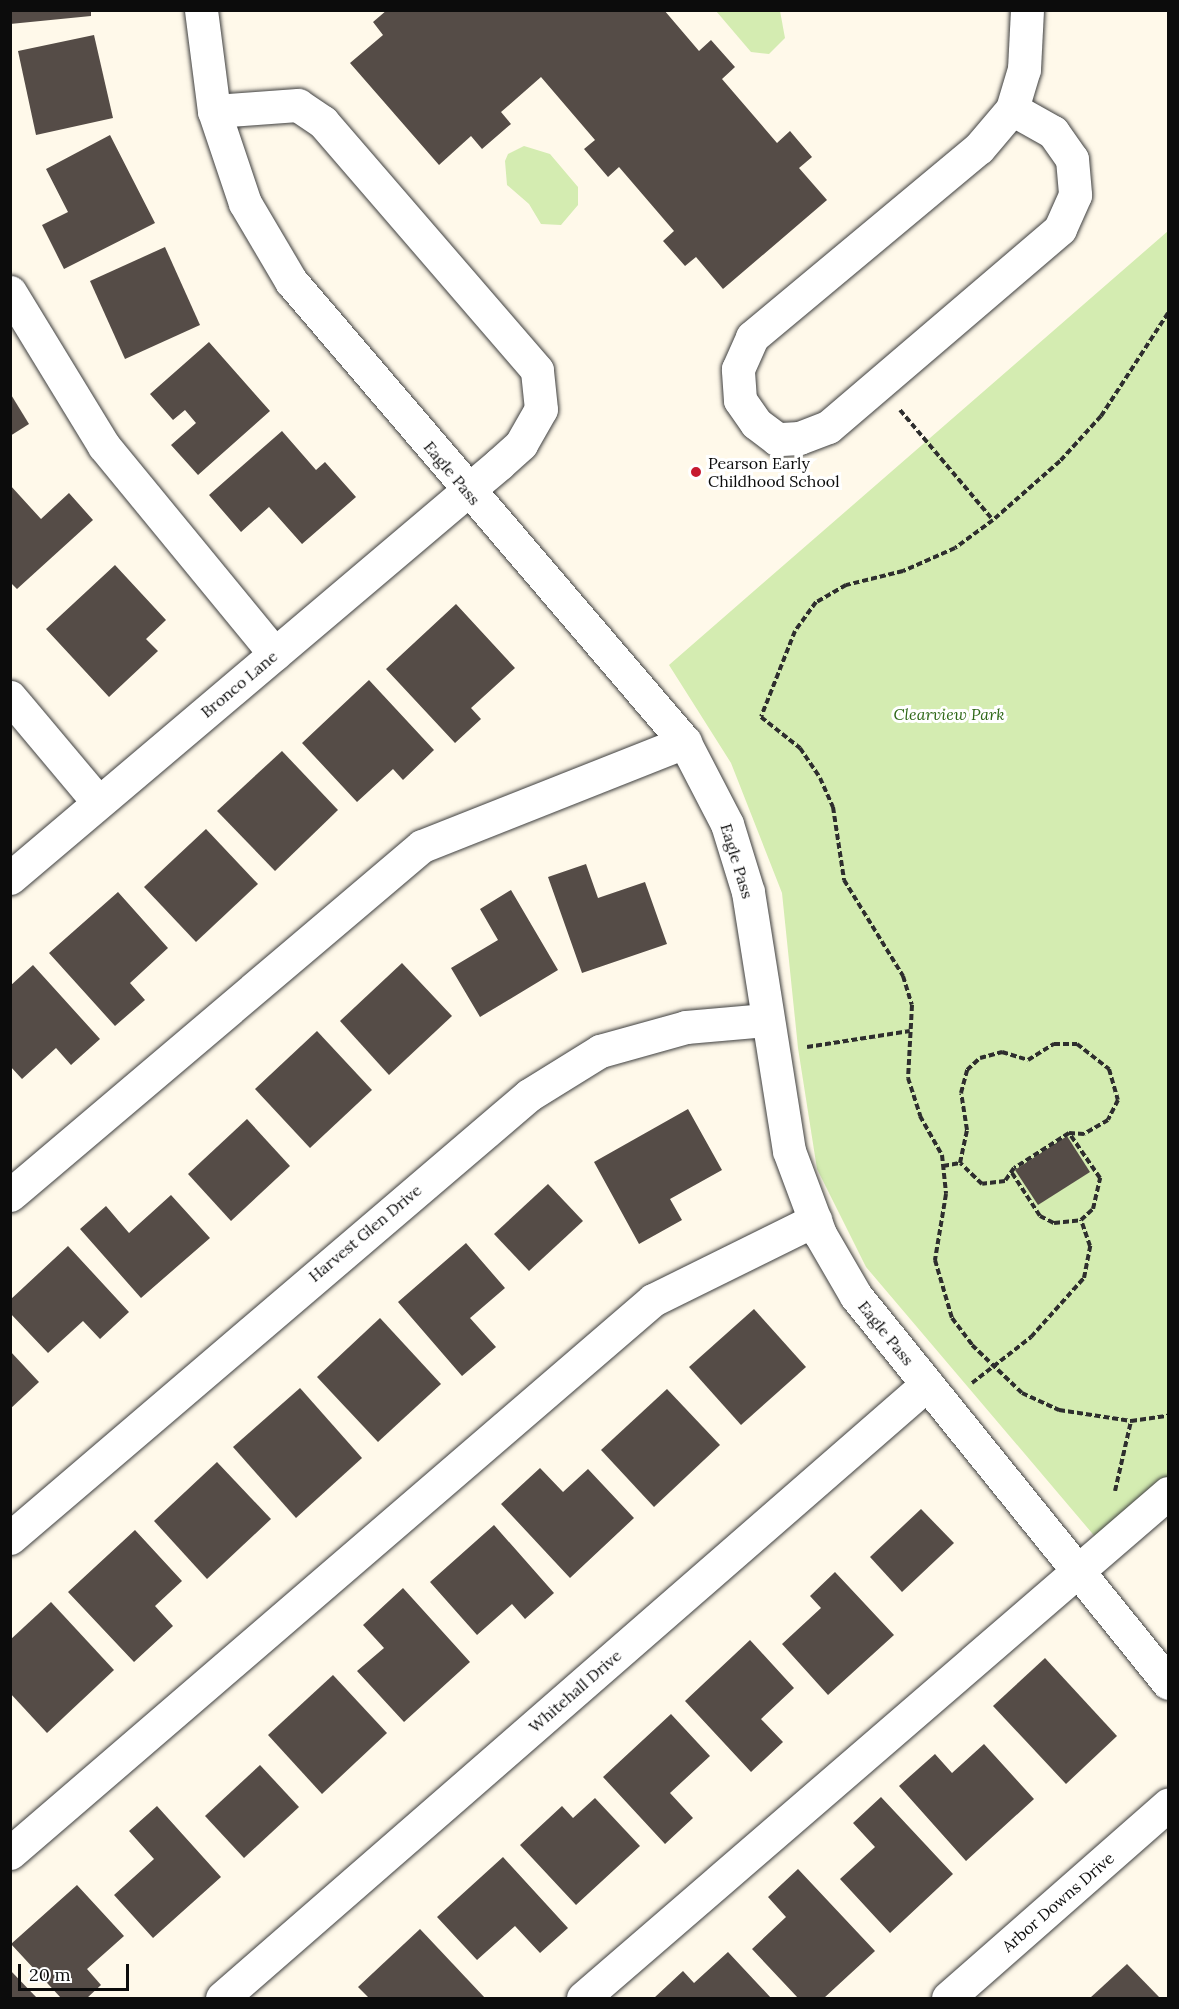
<!DOCTYPE html>
<style>
body{margin:0}
#map{position:relative;width:1179px;height:2009px;overflow:hidden;background:#fff9ea;font-family:Lora,serif}
div>[style]{position:absolute}
[style*='--x']{left:calc(var(--x)*1px);top:calc(var(--y)*1px);width:calc(var(--w)*1px);rotate:calc(var(--a)*1deg)}
.green>*{inset:0;background:#d4ecb1}
.building>*{inset:0;background:#554c47}
.path>*{height:4px;margin-top:-2px;transform-origin:0;background:repeating-linear-gradient(90deg,#2e2e2e 0 6px,transparent 0 9px)}
.roads{filter:drop-shadow(0 0 2px #3f3f3f) drop-shadow(0 0 2px #3f3f3f)}
.minor>*{height:33px;margin:-16.5px;padding:0 16.5px;transform-origin:16.5px;border-radius:16.5px;background:#fff}
.dots>*{width:16px;height:16px;translate:-50% -50%;box-sizing:border-box;border:3px solid #fff;border-radius:50%}
span{translate:-50% -50%;white-space:nowrap;text-align:center;line-height:1.15;-webkit-text-stroke:6px #fff;paint-order:stroke}
.poi-label{font-size:16px;color:#0c0c0c}
.left{translate:0 -50%;text-align:left}
.street-label{font-size:16px;color:#0c0c0c}
.park-label{font-size:16px;color:#2e6817;font-style:italic}
.frame{position:absolute;inset:0;border:12px solid #0c0c0c;pointer-events:none}
.scale{position:absolute;left:18px;top:1964px;width:111px;height:27px;box-sizing:border-box;border:3px solid #0c0c0c;border-top:0;padding-left:8px;font-size:18px;line-height:21px;white-space:nowrap;color:#0c0c0c;-webkit-text-stroke:4px #fff;paint-order:stroke}
</style>
<div id="map">
<div class="green">
<div style="clip-path:polygon(716px 11px,780px 11px,785px 38px,769px 54px,751px 52px)"></div>
<div style="clip-path:polygon(524px 146px,550px 154px,578px 187px,578px 205px,561px 225px,541px 224px,529px 204px,507px 185px,505px 161px,508px 154px)"></div>
<div style="clip-path:polygon(1168px 231px,1168px 1479px,1097px 1539px,866px 1267px,817px 1169px,798px 1048px,782px 893px,731px 763px,669px 665px)"></div>
</div>
<div class="building">
<div style="clip-path:polygon(10px 10px,91px 10px,91px 16px,10px 24px)"></div>
<div style="clip-path:polygon(387px 10px,664px 10px,699px 51px,711px 40px,735px 67px,722px 79px,777px 143px,790px 131px,812px 157px,799px 168px,827px 200px,723px 289px,696px 257px,685px 266px,663px 241px,674px 231px,619px 167px,608px 177px,584px 149px,595px 140px,541px 77px,501px 112px,511px 124px,482px 149px,471px 136px,439px 165px,350px 63px,383px 35px,373px 22px)"></div>
<div style="clip-path:polygon(94px 35px,113px 118px,36px 135px,18px 51px)"></div>
<div style="clip-path:polygon(110px 135px,155px 223px,64px 269px,42px 225px,68px 212px,46px 169px)"></div>
<div style="clip-path:polygon(165px 247px,200px 325px,125px 359px,90px 281px)"></div>
<div style="clip-path:polygon(209px 342px,270px 411px,198px 475px,171px 445px,196px 423px,185px 410px,173px 420px,150px 394px)"></div>
<div style="clip-path:polygon(10px 393px,29px 424px,10px 436px)"></div>
<div style="clip-path:polygon(282px 431px,316px 470px,325px 462px,356px 497px,302px 544px,269px 507px,241px 532px,209px 495px)"></div>
<div style="clip-path:polygon(10px 485px,41px 519px,69px 493px,93px 520px,17px 589px,10px 582px)"></div>
<div style="clip-path:polygon(115px 565px,166px 620px,146px 639px,158px 651px,109px 697px,46px 629px)"></div>
<div style="clip-path:polygon(456px 604px,515px 668px,471px 708px,481px 719px,455px 743px,386px 669px)"></div>
<div style="clip-path:polygon(369px 680px,434px 750px,403px 780px,393px 769px,357px 802px,302px 743px)"></div>
<div style="clip-path:polygon(282px 751px,338px 810px,275px 871px,217px 811px)"></div>
<div style="clip-path:polygon(206px 829px,258px 884px,196px 942px,144px 887px)"></div>
<div style="clip-path:polygon(586px 864px,598px 898px,645px 882px,667px 944px,582px 973px,548px 877px)"></div>
<div style="clip-path:polygon(511px 890px,558px 970px,480px 1017px,451px 968px,498px 940px,480px 909px)"></div>
<div style="clip-path:polygon(118px 892px,168px 948px,130px 983px,145px 1000px,115px 1026px,49px 953px)"></div>
<div style="clip-path:polygon(402px 963px,452px 1016px,389px 1075px,340px 1021px)"></div>
<div style="clip-path:polygon(33px 965px,100px 1039px,71px 1065px,56px 1048px,22px 1079px,10px 1066px,10px 986px)"></div>
<div style="clip-path:polygon(317px 1031px,372px 1090px,310px 1148px,255px 1089px)"></div>
<div style="clip-path:polygon(688px 1109px,722px 1170px,670px 1199px,682px 1220px,639px 1244px,594px 1162px)"></div>
<div style="clip-path:polygon(247px 1119px,290px 1166px,231px 1221px,188px 1174px)"></div>
<div style="clip-path:polygon(1067px 1136px,1090px 1172px,1038px 1205px,1015px 1170px)"></div>
<div style="clip-path:polygon(548px 1184px,583px 1221px,529px 1271px,494px 1234px)"></div>
<div style="clip-path:polygon(171px 1195px,210px 1238px,141px 1298px,80px 1229px,106px 1206px,129px 1233px)"></div>
<div style="clip-path:polygon(466px 1243px,505px 1288px,470px 1318px,496px 1347px,462px 1376px,398px 1302px)"></div>
<div style="clip-path:polygon(68px 1246px,129px 1312px,100px 1339px,83px 1321px,48px 1353px,10px 1313px,10px 1300px)"></div>
<div style="clip-path:polygon(754px 1309px,806px 1367px,741px 1425px,689px 1367px)"></div>
<div style="clip-path:polygon(380px 1318px,441px 1384px,378px 1442px,317px 1377px)"></div>
<div style="clip-path:polygon(10px 1351px,39px 1382px,10px 1409px)"></div>
<div style="clip-path:polygon(300px 1388px,362px 1458px,296px 1518px,233px 1447px)"></div>
<div style="clip-path:polygon(667px 1389px,720px 1445px,654px 1507px,601px 1450px)"></div>
<div style="clip-path:polygon(217px 1462px,271px 1519px,207px 1579px,154px 1521px)"></div>
<div style="clip-path:polygon(540px 1468px,563px 1492px,588px 1469px,634px 1518px,570px 1578px,501px 1504px)"></div>
<div style="clip-path:polygon(921px 1509px,954px 1543px,902px 1592px,870px 1557px)"></div>
<div style="clip-path:polygon(494px 1525px,554px 1593px,525px 1619px,512px 1604px,477px 1635px,430px 1582px)"></div>
<div style="clip-path:polygon(135px 1530px,182px 1581px,155px 1606px,173px 1626px,134px 1662px,68px 1592px)"></div>
<div style="clip-path:polygon(835px 1572px,894px 1635px,828px 1695px,782px 1644px,821px 1608px,810px 1596px)"></div>
<div style="clip-path:polygon(403px 1588px,470px 1662px,404px 1722px,357px 1671px,384px 1648px,363px 1625px)"></div>
<div style="clip-path:polygon(51px 1602px,114px 1670px,47px 1733px,10px 1693px,10px 1640px)"></div>
<div style="clip-path:polygon(750px 1640px,794px 1688px,761px 1719px,783px 1742px,751px 1772px,685px 1701px)"></div>
<div style="clip-path:polygon(1045px 1658px,1117px 1736px,1066px 1784px,993px 1706px)"></div>
<div style="clip-path:polygon(333px 1675px,387px 1733px,322px 1794px,268px 1735px)"></div>
<div style="clip-path:polygon(671px 1714px,710px 1756px,670px 1793px,693px 1818px,665px 1844px,603px 1777px)"></div>
<div style="clip-path:polygon(984px 1744px,1034px 1799px,966px 1861px,899px 1786px,935px 1754px,952px 1773px)"></div>
<div style="clip-path:polygon(260px 1765px,299px 1807px,244px 1858px,205px 1816px)"></div>
<div style="clip-path:polygon(881px 1797px,953px 1874px,890px 1933px,840px 1879px,875px 1847px,853px 1823px)"></div>
<div style="clip-path:polygon(595px 1798px,640px 1846px,576px 1905px,520px 1845px,562px 1806px,573px 1818px)"></div>
<div style="clip-path:polygon(157px 1806px,221px 1877px,153px 1938px,114px 1895px,154px 1859px,129px 1831px)"></div>
<div style="clip-path:polygon(503px 1857px,568px 1928px,540px 1953px,515px 1926px,477px 1960px,437px 1917px)"></div>
<div style="clip-path:polygon(798px 1869px,875px 1951px,824px 1998px,798px 1998px,752px 1949px,786px 1917px,768px 1897px)"></div>
<div style="clip-path:polygon(77px 1885px,124px 1936px,87px 1969px,101px 1985px,87px 1998px,61px 1998px,11px 1944px)"></div>
<div style="clip-path:polygon(420px 1929px,485px 1998px,369px 1998px,358px 1987px)"></div>
<div style="clip-path:polygon(728px 1952px,771px 1998px,654px 1998px,683px 1971px,694px 1983px)"></div>
<div style="clip-path:polygon(1127px 1964px,1160px 1998px,1090px 1998px)"></div>
<div style="clip-path:polygon(10px 1970px,37px 1998px,10px 1998px)"></div>
</div>
<div class="path">
<div style="--x:1168;--y:313;--w:123;--a:123"></div>
<div style="--x:1101;--y:416;--w:61;--a:132.3"></div>
<div style="--x:1060;--y:461;--w:89;--a:138.6"></div>
<div style="--x:993;--y:520;--w:47;--a:143.6"></div>
<div style="--x:955;--y:548;--w:57;--a:156.1"></div>
<div style="--x:903;--y:571;--w:59;--a:166.2"></div>
<div style="--x:846;--y:585;--w:34;--a:150"></div>
<div style="--x:816;--y:602;--w:36;--a:126"></div>
<div style="--x:795;--y:631;--w:92;--a:111.6"></div>
<div style="--x:761;--y:717;--w:50;--a:38.5"></div>
<div style="--x:800;--y:748;--w:36;--a:56"></div>
<div style="--x:820;--y:778;--w:32;--a:66"></div>
<div style="--x:833;--y:807;--w:74;--a:81.4"></div>
<div style="--x:844;--y:880;--w:113;--a:58.4"></div>
<div style="--x:903;--y:976;--w:30;--a:73"></div>
<div style="--x:912;--y:1005;--w:73;--a:93.1"></div>
<div style="--x:908;--y:1078;--w:40;--a:72"></div>
<div style="--x:920;--y:1116;--w:45;--a:60.6"></div>
<div style="--x:942;--y:1155;--w:39;--a:84"></div>
<div style="--x:946;--y:1194;--w:67;--a:99.5"></div>
<div style="--x:935;--y:1260;--w:60;--a:73.7"></div>
<div style="--x:952;--y:1318;--w:34;--a:53"></div>
<div style="--x:972;--y:1345;--w:69;--a:43.8"></div>
<div style="--x:1022;--y:1393;--w:41;--a:24.7"></div>
<div style="--x:1059;--y:1410;--w:73;--a:8.7"></div>
<div style="--x:1131;--y:1421;--w:37;--a:-8"></div>
<div style="--x:900;--y:410;--w:144;--a:49.8"></div>
<div style="--x:1054;--y:1044;--w:23;--a:0"></div>
<div style="--x:1077;--y:1044;--w:41;--a:38"></div>
<div style="--x:1109;--y:1069;--w:32;--a:74"></div>
<div style="--x:1118;--y:1100;--w:22;--a:117"></div>
<div style="--x:1108;--y:1120;--w:28;--a:150"></div>
<div style="--x:1084;--y:1134;--w:15;--a:-176"></div>
<div style="--x:1069;--y:1133;--w:65;--a:147.5"></div>
<div style="--x:1014;--y:1168;--w:16;--a:125"></div>
<div style="--x:1005;--y:1181;--w:23;--a:173"></div>
<div style="--x:982;--y:1184;--w:30;--a:-136"></div>
<div style="--x:960;--y:1163;--w:34;--a:-78"></div>
<div style="--x:967;--y:1130;--w:37;--a:-99"></div>
<div style="--x:961;--y:1093;--w:24;--a:-75"></div>
<div style="--x:967;--y:1070;--w:18;--a:-43"></div>
<div style="--x:980;--y:1058;--w:23;--a:-15"></div>
<div style="--x:1002;--y:1052;--w:27;--a:17"></div>
<div style="--x:1028;--y:1060;--w:31;--a:-32"></div>
<div style="--x:807;--y:1047;--w:104;--a:-8.8"></div>
<div style="--x:943;--y:1166;--w:17;--a:-10"></div>
<div style="--x:1012;--y:1173;--w:51;--a:56.9"></div>
<div style="--x:1040;--y:1216;--w:16;--a:27"></div>
<div style="--x:1054;--y:1223;--w:27;--a:-6"></div>
<div style="--x:1081;--y:1220;--w:16;--a:-43"></div>
<div style="--x:1093;--y:1209;--w:32;--a:-77"></div>
<div style="--x:1100;--y:1178;--w:55;--a:-124.6"></div>
<div style="--x:972;--y:1383;--w:75;--a:-37.9"></div>
<div style="--x:1031;--y:1337;--w:79;--a:-48.1"></div>
<div style="--x:1084;--y:1278;--w:33;--a:-79"></div>
<div style="--x:1090;--y:1246;--w:28;--a:-109"></div>
<div style="--x:1115;--y:1491;--w:72;--a:-77.1"></div>
</div>
<div class="roads">
<div class="minor">
<div style="--x:201;--y:10;--w:102;--a:82.7"></div>
<div style="--x:214;--y:111;--w:97;--a:71.4"></div>
<div style="--x:245;--y:203;--w:91;--a:59.5"></div>
<div style="--x:291;--y:281;--w:605;--a:49.49"></div>
<div style="--x:684;--y:741;--w:93;--a:62.6"></div>
<div style="--x:727;--y:824;--w:71;--a:72.8"></div>
<div style="--x:748;--y:892;--w:262;--a:81"></div>
<div style="--x:789;--y:1151;--w:89;--a:69.5"></div>
<div style="--x:820;--y:1234;--w:72;--a:59.9"></div>
<div style="--x:856;--y:1296;--w:497;--a:51.1"></div>
<div style="--x:1012;--y:109;--w:47;--a:29.3"></div>
<div style="--x:1053;--y:132;--w:33;--a:55"></div>
<div style="--x:1072;--y:159;--w:36;--a:85"></div>
<div style="--x:1075;--y:195;--w:37;--a:114"></div>
<div style="--x:1060;--y:229;--w:305;--a:139.5"></div>
<div style="--x:828;--y:427;--w:31;--a:159"></div>
<div style="--x:799;--y:438;--w:22;--a:177"></div>
<div style="--x:777;--y:439;--w:26;--a:-143"></div>
<div style="--x:756;--y:423;--w:28;--a:-125"></div>
<div style="--x:740;--y:400;--w:31;--a:-94"></div>
<div style="--x:738;--y:369;--w:35;--a:-66"></div>
<div style="--x:752;--y:337;--w:295;--a:-39.8"></div>
<div style="--x:979;--y:148;--w:51;--a:-49.8"></div>
<div style="--x:1012;--y:109;--w:42;--a:-73.3"></div>
<div style="--x:1024;--y:69;--w:59;--a:-87.1"></div>
<div style="--x:10;--y:292;--w:180;--a:58.6"></div>
<div style="--x:104;--y:446;--w:269;--a:50.6"></div>
<div style="--x:10;--y:697;--w:137;--a:50"></div>
<div style="--x:10;--y:878;--w:641;--a:-40.25"></div>
<div style="--x:499;--y:464;--w:30;--a:-42"></div>
<div style="--x:521;--y:444;--w:40;--a:-60.3"></div>
<div style="--x:541;--y:409;--w:39;--a:-96"></div>
<div style="--x:537;--y:370;--w:328;--a:-130.8"></div>
<div style="--x:323;--y:122;--w:30;--a:-146"></div>
<div style="--x:298;--y:105;--w:84;--a:175.9"></div>
<div style="--x:10;--y:1195;--w:540;--a:-40.27"></div>
<div style="--x:422;--y:846;--w:283;--a:-21.6"></div>
<div style="--x:10;--y:1538;--w:682;--a:-40.48"></div>
<div style="--x:529;--y:1095;--w:84;--a:-31.8"></div>
<div style="--x:600;--y:1051;--w:89;--a:-15.6"></div>
<div style="--x:686;--y:1027;--w:80;--a:-5"></div>
<div style="--x:10;--y:1853;--w:848;--a:-40.7"></div>
<div style="--x:653;--y:1300;--w:181;--a:-26.3"></div>
<div style="--x:222;--y:1998;--w:935;--a:-41.05"></div>
<div style="--x:583;--y:1998;--w:773;--a:-40.8"></div>
<div style="--x:948;--y:1998;--w:293;--a:-41.3"></div>
</div>
</div>
<div class="dots">
<div style="left:696px;top:472px;background:#c6192f"></div>
</div>
<div class="poi-label">
<span class="left" style="left:708px;top:472px">Pearson Early<br>Childhood School</span>
</div>
<div class="street-label">
<span style="left:452px;top:473px;rotate:50deg">Eagle Pass</span>
<span style="left:239px;top:684px;rotate:-40deg">Bronco Lane</span>
<span style="left:737px;top:861px;rotate:73deg">Eagle Pass</span>
<span style="left:365px;top:1233px;rotate:-40deg">Harvest Glen Drive</span>
<span style="left:886px;top:1333px;rotate:51deg">Eagle Pass</span>
<span style="left:575px;top:1691px;rotate:-41deg">Whitehall Drive</span>
<span style="left:1058px;top:1902px;rotate:-41deg">Arbor Downs Drive</span>
</div>
<div class="park-label">
<span style="left:949px;top:714px">Clearview Park</span>
</div>
<div class="frame"></div>
<div class="scale">20 m</div>
</div>
